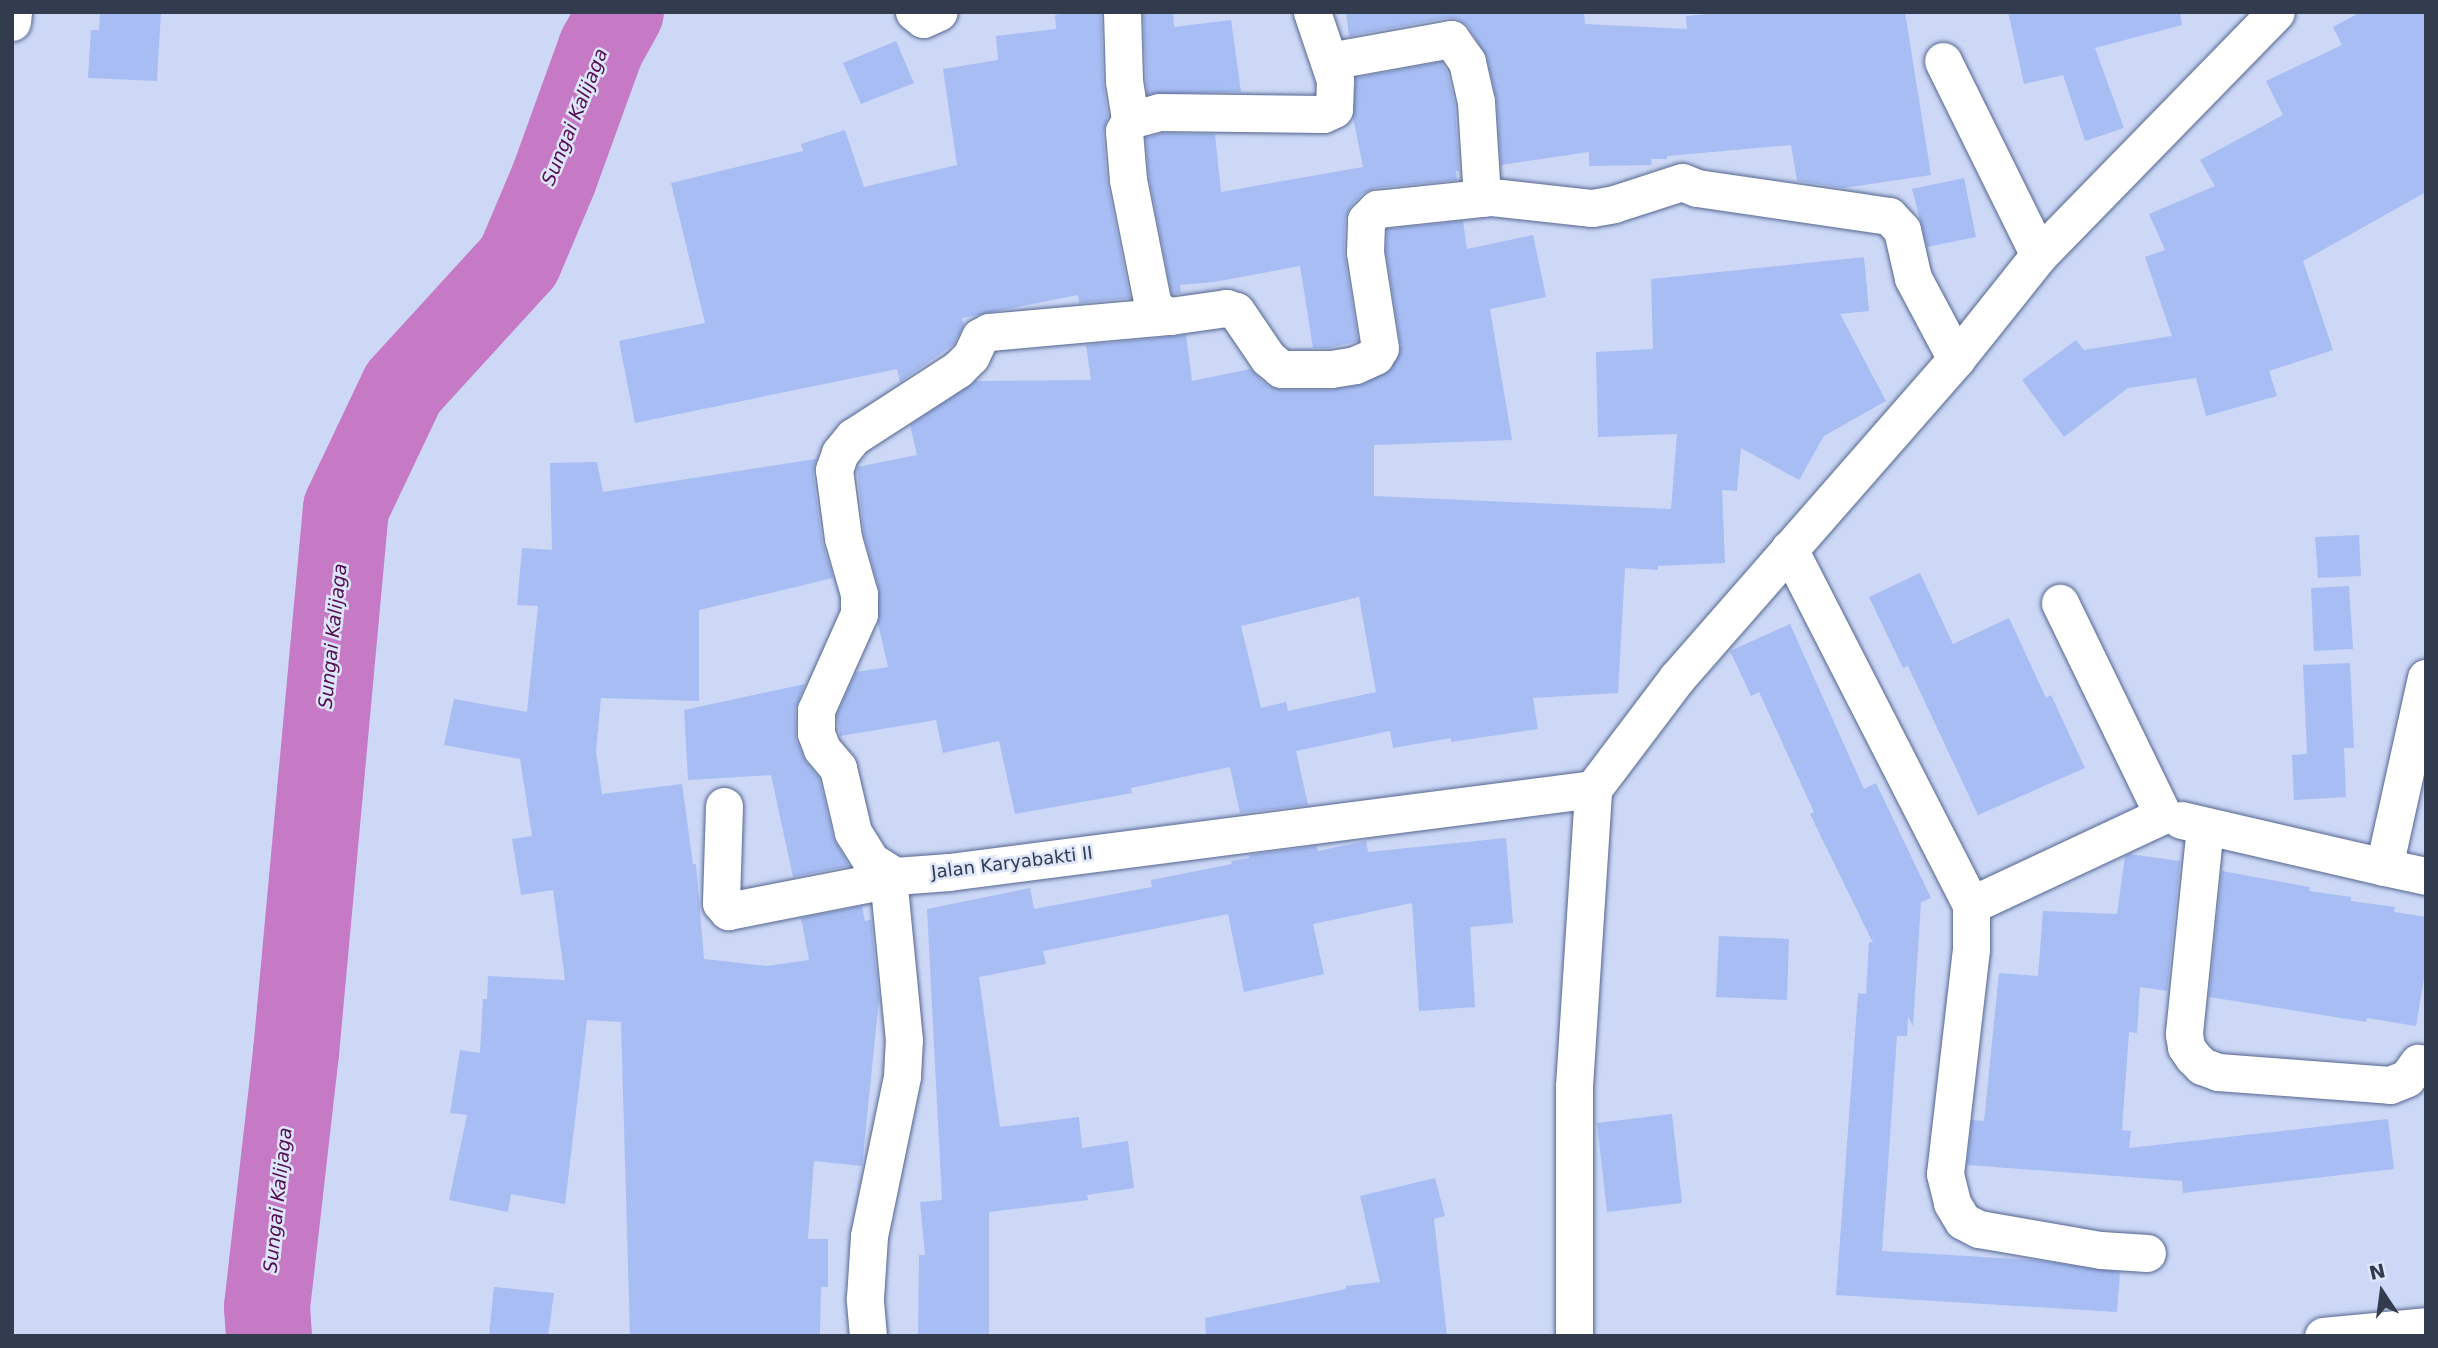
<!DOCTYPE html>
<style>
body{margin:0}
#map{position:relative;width:2438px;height:1348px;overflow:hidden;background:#ccd8f6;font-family:"DejaVu Sans",sans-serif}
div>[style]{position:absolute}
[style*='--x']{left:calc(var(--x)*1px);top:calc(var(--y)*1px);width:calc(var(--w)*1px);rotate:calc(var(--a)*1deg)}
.river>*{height:86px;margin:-43px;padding:0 43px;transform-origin:43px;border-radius:43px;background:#c67ac5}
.building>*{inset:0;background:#a7bdf3}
.roads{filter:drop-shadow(0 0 2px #556690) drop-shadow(0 0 2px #556690)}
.street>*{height:37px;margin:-18.5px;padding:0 18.5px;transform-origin:18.5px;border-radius:18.5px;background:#fff}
span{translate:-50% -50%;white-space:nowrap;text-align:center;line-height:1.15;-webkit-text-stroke:5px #dde6fa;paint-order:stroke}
.street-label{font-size:18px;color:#333b4f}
.water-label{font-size:19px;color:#530d54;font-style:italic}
.frame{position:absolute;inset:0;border:14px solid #333b4f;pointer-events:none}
.north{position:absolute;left:2347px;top:1257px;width:70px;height:70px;-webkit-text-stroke:5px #dde6fa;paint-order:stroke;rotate:347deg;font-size:19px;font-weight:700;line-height:28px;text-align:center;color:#333b4f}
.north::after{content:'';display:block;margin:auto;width:24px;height:32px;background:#333b4f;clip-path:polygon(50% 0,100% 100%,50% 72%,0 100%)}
</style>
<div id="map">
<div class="river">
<div style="--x:269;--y:1336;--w:29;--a:-94"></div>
<div style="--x:267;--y:1307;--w:256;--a:-83.5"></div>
<div style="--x:296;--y:1053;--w:547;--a:-84.76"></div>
<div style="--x:346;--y:508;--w:133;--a:-64.6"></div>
<div style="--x:403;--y:388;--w:172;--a:-47.6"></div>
<div style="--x:519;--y:261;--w:90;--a:-67.1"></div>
<div style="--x:554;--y:178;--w:138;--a:-70.1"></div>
<div style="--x:601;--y:48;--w:41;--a:-60.9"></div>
</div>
<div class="building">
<div style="clip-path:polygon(100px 12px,161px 12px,157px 81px,88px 78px,91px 30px,99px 30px)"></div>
<div style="clip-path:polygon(1075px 12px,1101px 12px,1103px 82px,1108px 116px,1103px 133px,1107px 182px,1130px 298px,1079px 303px,1078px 295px,962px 318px,964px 325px,954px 344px,900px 382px,897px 369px,635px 423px,619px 341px,705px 323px,671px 183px,803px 151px,801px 144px,845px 130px,864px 187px,957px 165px,943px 69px,998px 60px,996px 36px,1056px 29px,1055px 15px)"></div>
<div style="clip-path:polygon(1143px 12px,1173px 12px,1174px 27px,1231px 20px,1241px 92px,1147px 94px)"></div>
<div style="clip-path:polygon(1346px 12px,1584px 12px,1585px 24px,1687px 29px,1686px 16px,1732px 12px,1905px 12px,1931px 175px,1844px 188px,1797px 181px,1791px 145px,1667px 156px,1667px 159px,1651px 159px,1652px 165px,1589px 166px,1589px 152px,1501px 165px,1497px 101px,1487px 57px,1468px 26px,1458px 19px,1447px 18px,1349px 36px)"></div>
<div style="clip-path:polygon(2008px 12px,2180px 12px,2182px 25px,2095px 48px,2124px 128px,2085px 141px,2063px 75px,2024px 84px)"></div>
<div style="clip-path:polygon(2361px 12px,2426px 12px,2426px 192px,2303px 261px,2333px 350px,2269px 371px,2277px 396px,2206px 416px,2196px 378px,2128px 388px,2064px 437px,2022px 380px,2076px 340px,2084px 350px,2172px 336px,2145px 257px,2165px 250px,2149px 214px,2215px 186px,2200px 160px,2283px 115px,2266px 81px,2342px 45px,2333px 27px)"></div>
<div style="clip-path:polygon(896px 41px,914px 83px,861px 104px,843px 63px)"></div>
<div style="clip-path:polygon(1441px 62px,1447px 71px,1455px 105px,1459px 171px,1456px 171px,1457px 180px,1375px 188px,1362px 194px,1351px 206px,1345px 219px,1344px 252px,1358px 341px,1329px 348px,1313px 348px,1300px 266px,1214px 282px,1180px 285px,1181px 293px,1172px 294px,1149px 177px,1146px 138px,1163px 133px,1215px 134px,1221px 192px,1363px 167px,1353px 117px,1356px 78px)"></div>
<div style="clip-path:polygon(1964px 178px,1976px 237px,1927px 247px,1912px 189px)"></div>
<div style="clip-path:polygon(evenodd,1463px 221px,1467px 249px,1533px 235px,1546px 297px,1490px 309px,1512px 440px,1374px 445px,1374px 496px,1671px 509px,1677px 434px,1598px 437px,1596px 352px,1653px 349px,1651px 279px,1864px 257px,1869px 311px,1840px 314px,1886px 401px,1824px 436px,1799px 480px,1741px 448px,1737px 491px,1722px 490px,1725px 563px,1658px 566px,1658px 570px,1625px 568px,1618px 693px,1533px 698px,1538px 729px,1451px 742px,1451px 738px,1393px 748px,1390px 731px,1296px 751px,1308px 805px,1240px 813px,1230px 767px,1131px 788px,1132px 793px,1015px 814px,999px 741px,943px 753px,936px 720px,840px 736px,837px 714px,856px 672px,888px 667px,878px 624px,879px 589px,864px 534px,857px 467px,917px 455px,910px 425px,976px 381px,1091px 380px,1086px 345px,1186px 335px,1192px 381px,1250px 369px,1267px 385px,1281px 390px,1331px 390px,1364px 384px,1392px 368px,1401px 346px,1386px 251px,1387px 229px,1463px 221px,1359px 597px,1376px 692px,1288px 711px,1286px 702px,1261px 708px,1241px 626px,1359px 597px)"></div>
<div style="clip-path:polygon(816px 459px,813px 473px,822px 541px,833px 578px,699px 610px,699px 701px,601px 698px,596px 751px,602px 794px,682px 784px,693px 864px,696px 864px,704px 959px,767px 966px,809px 960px,801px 918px,862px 906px,865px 921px,871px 920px,879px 999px,862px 1166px,814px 1161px,808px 1239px,828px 1239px,828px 1287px,821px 1287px,820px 1336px,630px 1336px,621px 1022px,587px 1020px,565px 1204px,511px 1194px,508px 1212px,449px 1200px,467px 1115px,450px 1113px,460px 1050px,480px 1053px,483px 999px,487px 999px,488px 976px,565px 980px,553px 890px,521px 895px,512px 839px,532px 836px,520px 759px,444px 745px,454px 699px,527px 712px,538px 606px,517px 605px,522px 548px,552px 550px,550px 463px,597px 462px,603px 492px)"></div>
<div style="clip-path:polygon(2359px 535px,2361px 576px,2318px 578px,2315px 537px)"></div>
<div style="clip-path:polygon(1920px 573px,1953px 644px,2009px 618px,2046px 698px,2051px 695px,2085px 768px,1978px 815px,1908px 666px,1903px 668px,1869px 597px)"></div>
<div style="clip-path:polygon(2349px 586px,2353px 649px,2314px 651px,2311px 588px)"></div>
<div style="clip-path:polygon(1790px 624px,1864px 789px,1876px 783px,1931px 898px,1921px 902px,1913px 1026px,1908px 1016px,1907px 1036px,1897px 1036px,1882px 1251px,2034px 1260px,2120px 1272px,2117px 1312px,1836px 1295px,1858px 993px,1866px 994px,1869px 942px,1873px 943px,1810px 814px,1814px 812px,1759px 692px,1751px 696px,1730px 651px)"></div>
<div style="clip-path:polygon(2350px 663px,2354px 748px,2344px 748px,2346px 797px,2294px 800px,2292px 755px,2307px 754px,2303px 665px)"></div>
<div style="clip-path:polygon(805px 684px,795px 709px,796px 740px,806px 762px,819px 778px,833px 837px,849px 866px,793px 877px,771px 775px,688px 780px,684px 710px)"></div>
<div style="clip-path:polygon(1506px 838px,1513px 923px,1470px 927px,1475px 1007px,1419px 1011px,1412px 903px,1313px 924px,1324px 974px,1244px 992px,1228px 914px,1043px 951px,1046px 964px,979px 977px,1000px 1127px,1079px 1117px,1082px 1148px,1128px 1141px,1134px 1188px,1087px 1195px,1088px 1200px,989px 1212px,989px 1336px,918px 1336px,919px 1255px,925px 1255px,920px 1202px,942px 1200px,927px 909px,1030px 888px,1034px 909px,1152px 887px,1151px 880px,1232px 864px,1231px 861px,1249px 858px,1249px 855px,1316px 846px,1318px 851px,1366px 841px,1368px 852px)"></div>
<div style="clip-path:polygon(2129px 854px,2180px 861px,2167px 991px,2140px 987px,2137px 1033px,2129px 1032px,2122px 1130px,2131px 1131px,2129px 1148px,2388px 1119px,2394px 1169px,2183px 1193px,2182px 1181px,1967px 1165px,1972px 1120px,1984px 1121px,1999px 973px,2038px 976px,2043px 911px,2117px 914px,2125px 856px)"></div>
<div style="clip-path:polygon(2222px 871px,2310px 887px,2309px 891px,2351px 897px,2351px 901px,2395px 907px,2394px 912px,2426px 917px,2426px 966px,2416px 1026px,2367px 1018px,2366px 1022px,2209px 997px)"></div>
<div style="clip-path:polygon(1719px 936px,1789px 939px,1787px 1000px,1716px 997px)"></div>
<div style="clip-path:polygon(1672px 1114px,1682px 1203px,1607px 1212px,1597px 1123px)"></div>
<div style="clip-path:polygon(1435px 1178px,1445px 1216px,1434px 1219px,1447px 1336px,1206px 1336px,1205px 1318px,1346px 1289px,1346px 1286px,1380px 1282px,1360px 1196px)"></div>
<div style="clip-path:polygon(494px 1287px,554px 1293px,548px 1336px,489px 1336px)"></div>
</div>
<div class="roads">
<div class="street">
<div style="--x:914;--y:12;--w:11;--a:38"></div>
<div style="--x:923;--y:19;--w:17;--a:-24"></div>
<div style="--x:1122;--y:12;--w:69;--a:88.3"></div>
<div style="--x:1124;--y:81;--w:39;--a:81"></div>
<div style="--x:12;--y:22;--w:10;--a:-84"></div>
<div style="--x:1329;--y:61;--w:124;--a:-10.2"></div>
<div style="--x:1451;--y:39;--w:28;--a:55"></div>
<div style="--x:1467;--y:62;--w:41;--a:77.3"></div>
<div style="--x:1476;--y:102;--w:96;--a:86.4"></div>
<div style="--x:1943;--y:61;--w:216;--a:63.7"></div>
<div style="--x:1170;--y:316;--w:13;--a:-157"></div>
<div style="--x:1158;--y:311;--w:12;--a:-121"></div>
<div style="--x:1152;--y:301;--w:123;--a:-101.2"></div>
<div style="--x:1128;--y:180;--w:49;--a:-94.7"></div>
<div style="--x:1124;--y:131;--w:13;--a:-61"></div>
<div style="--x:1130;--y:120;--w:31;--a:-15"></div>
<div style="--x:1160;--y:112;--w:163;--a:0.7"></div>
<div style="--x:1323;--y:114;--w:12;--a:-24"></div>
<div style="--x:1334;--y:109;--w:29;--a:-88"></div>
<div style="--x:1335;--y:80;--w:72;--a:-108.7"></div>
<div style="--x:1789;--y:549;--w:400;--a:62.9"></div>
<div style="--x:1971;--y:905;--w:44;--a:90"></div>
<div style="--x:1971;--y:949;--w:226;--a:96.6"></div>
<div style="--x:1945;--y:1174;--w:30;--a:76"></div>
<div style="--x:1952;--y:1203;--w:21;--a:59"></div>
<div style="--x:1963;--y:1221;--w:18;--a:27"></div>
<div style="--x:1979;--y:1229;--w:124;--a:9.8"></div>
<div style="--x:2101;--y:1250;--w:46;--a:3.7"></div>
<div style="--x:724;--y:806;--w:97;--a:91.8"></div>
<div style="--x:721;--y:903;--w:11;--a:49"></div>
<div style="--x:728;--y:911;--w:166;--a:-11.1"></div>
<div style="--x:2181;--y:820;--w:208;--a:13"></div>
<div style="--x:2384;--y:867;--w:194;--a:-77.5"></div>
<div style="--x:2205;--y:826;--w:209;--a:95.8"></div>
<div style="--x:2184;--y:1034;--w:13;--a:81"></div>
<div style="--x:2186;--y:1047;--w:12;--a:55"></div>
<div style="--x:2193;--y:1057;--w:13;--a:45"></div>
<div style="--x:2202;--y:1066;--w:17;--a:21"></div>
<div style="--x:2218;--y:1072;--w:172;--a:4.3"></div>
<div style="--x:2390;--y:1085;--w:18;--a:-22"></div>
<div style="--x:2407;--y:1078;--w:19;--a:-54"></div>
<div style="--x:2384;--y:867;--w:43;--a:12.1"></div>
<div style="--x:895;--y:876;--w:28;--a:-148"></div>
<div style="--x:871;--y:861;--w:34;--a:-122"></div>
<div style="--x:853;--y:832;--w:66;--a:-103.2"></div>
<div style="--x:838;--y:768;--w:25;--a:-130"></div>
<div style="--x:822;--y:749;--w:17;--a:-111"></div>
<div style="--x:816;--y:733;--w:23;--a:-90"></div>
<div style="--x:816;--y:710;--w:105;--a:-65.9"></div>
<div style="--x:859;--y:614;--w:20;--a:-90"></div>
<div style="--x:859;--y:594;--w:58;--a:-105.9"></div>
<div style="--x:843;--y:538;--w:69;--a:-97.5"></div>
<div style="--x:834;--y:470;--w:18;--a:-71"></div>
<div style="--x:840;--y:453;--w:21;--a:-51"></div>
<div style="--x:853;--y:437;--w:125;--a:-32.9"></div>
<div style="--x:958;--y:369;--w:18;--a:-45"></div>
<div style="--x:971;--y:356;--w:21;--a:-65"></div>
<div style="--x:980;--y:337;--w:10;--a:-29"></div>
<div style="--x:989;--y:332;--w:182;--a:-5.1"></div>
<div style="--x:1170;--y:316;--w:57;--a:-8.1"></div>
<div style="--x:1226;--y:308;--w:10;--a:17"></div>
<div style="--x:1236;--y:311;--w:57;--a:55.8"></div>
<div style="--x:1268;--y:358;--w:17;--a:40"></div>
<div style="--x:1281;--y:369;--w:50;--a:0"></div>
<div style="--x:1331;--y:369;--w:24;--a:-9"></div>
<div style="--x:1355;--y:365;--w:22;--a:-24"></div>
<div style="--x:1375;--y:356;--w:9;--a:-58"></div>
<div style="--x:1380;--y:348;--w:97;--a:-98.9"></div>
<div style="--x:1365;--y:252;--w:32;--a:-88"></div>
<div style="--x:1366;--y:220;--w:16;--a:-45"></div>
<div style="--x:1377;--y:209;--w:116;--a:-6"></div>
<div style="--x:1492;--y:197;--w:101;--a:6.3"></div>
<div style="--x:1592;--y:208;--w:22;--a:-10"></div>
<div style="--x:1614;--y:204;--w:71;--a:-17.9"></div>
<div style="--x:1682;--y:182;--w:16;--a:22"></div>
<div style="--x:1697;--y:188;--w:194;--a:8.3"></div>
<div style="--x:1889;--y:216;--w:19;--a:47"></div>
<div style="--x:1902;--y:230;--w:49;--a:77.1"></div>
<div style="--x:1913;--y:278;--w:92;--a:62"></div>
<div style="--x:1971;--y:905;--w:212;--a:-25.1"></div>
<div style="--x:2163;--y:815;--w:236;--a:-115.9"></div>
<div style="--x:868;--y:1336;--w:38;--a:-95"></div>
<div style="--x:865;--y:1298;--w:62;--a:-86.3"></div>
<div style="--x:869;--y:1236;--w:163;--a:-78.3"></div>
<div style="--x:902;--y:1076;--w:36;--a:-87"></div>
<div style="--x:904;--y:1040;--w:154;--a:-95.6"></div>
<div style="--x:889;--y:887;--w:13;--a:-61"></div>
<div style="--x:895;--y:876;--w:54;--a:-4.2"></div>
<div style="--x:949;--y:872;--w:649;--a:-7.34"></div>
<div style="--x:1574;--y:1336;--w:250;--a:-90"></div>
<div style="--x:1574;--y:1086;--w:298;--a:-86.3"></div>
<div style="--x:1593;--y:789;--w:139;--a:-52.9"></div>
<div style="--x:1677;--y:678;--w:424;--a:-48.8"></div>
<div style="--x:1956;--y:359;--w:133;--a:-51.4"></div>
<div style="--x:2039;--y:255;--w:339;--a:-45.7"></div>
<div style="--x:2323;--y:1336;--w:103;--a:-5.5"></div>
</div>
</div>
<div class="street-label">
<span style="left:1012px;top:863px;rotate:-7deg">Jalan Karyabakti II</span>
</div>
<div class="water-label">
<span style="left:575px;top:117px;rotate:-68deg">Sungai Kalijaga</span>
<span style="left:333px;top:636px;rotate:-84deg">Sungai Kalijaga</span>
<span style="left:278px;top:1200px;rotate:-84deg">Sungai Kalijaga</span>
</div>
<div class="frame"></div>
<div class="north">N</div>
</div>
